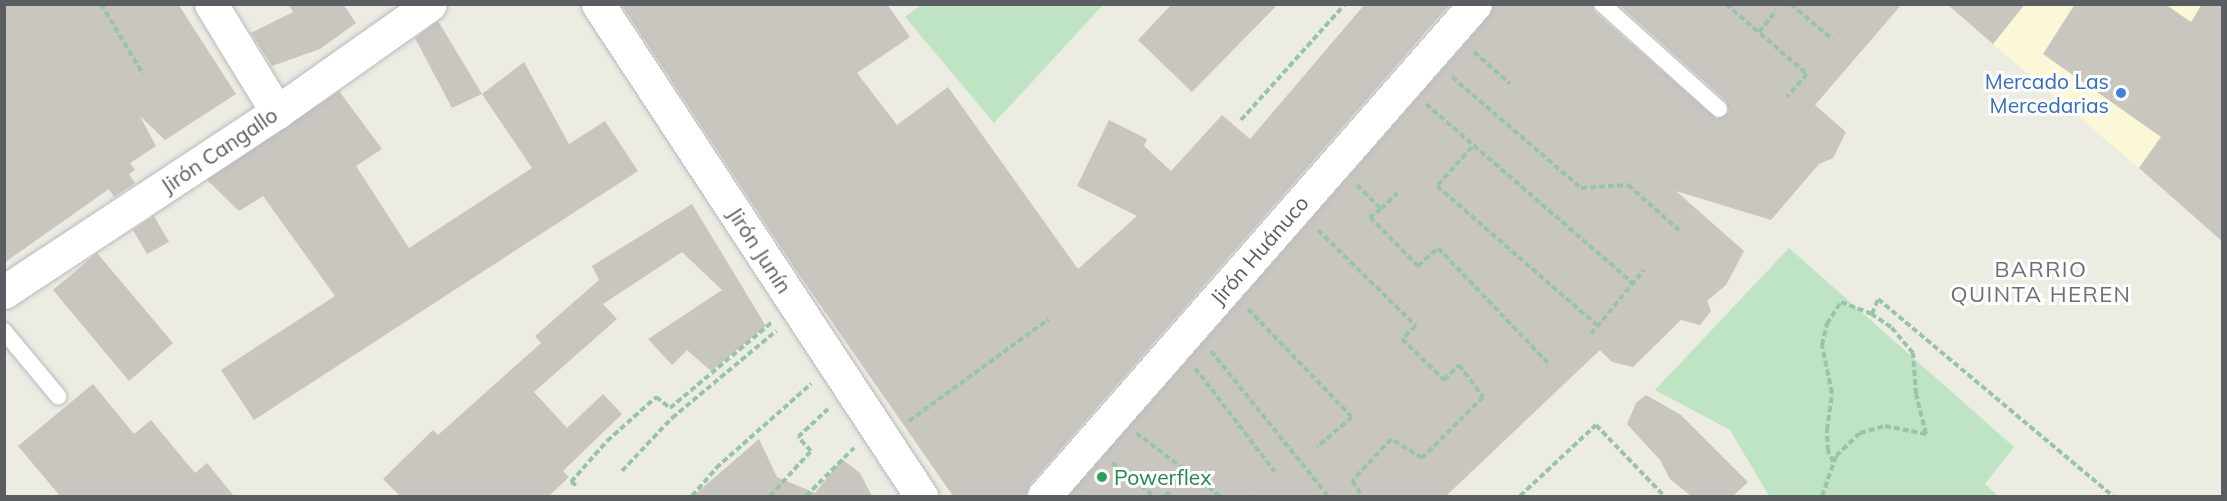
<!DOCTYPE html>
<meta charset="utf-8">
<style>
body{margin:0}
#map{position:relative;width:2227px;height:501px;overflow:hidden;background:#edece2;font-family:Mulish,sans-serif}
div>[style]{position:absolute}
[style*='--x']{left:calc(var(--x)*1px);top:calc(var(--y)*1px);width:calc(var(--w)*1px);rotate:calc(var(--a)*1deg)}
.commercial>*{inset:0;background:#fcf8d7}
.green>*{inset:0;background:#bfe4c3}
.building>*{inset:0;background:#c8c6bf}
.path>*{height:4px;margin-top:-2px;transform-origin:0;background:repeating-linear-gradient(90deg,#98c4aa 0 6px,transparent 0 9px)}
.roads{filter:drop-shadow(0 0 2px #b7b9be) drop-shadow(0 0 2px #b7b9be)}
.service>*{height:16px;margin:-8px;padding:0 8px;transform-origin:8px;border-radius:8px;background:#fff}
.minor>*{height:33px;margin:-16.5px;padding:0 16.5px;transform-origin:16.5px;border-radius:16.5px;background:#fff}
.tertiary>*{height:33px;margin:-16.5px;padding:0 16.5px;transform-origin:16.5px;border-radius:16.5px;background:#fff}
.dots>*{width:16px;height:16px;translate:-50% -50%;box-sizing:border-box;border:3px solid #fff;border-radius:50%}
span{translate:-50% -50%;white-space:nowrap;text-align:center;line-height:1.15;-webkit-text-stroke:6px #fff;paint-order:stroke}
.shop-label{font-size:21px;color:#366cbe}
.right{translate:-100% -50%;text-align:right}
.street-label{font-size:21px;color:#5a5d62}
.leisure-label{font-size:21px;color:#27864d}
.left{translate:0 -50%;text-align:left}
.neighbourhood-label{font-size:22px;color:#6b6f74;letter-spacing:1.5px}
.frame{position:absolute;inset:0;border:6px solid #5a5d62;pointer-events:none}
</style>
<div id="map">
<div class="commercial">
<div style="clip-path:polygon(2025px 5px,2222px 5px,2222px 47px,2139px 168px,1993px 44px)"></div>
</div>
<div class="green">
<div style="clip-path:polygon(921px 5px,921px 4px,1103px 5px,994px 123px,905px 17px)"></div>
<div style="clip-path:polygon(1789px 248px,2014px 447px,1985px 484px,1998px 496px,1769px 496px,1730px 430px,1655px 390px)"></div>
</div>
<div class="building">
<div style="clip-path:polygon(4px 4px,178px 4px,236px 94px,165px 140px,140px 116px,156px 146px,130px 163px,135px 170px,129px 174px,135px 183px,114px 197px,109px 189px,4px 263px)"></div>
<div style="clip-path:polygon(288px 4px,343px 4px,356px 23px,320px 49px,272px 66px,251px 33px,293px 12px)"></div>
<div style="clip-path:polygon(621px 4px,887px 4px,910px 37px,857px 73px,897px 125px,948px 87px,1078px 269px,1137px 216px,1077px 186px,1109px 120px,1147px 139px,1144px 146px,1171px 171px,1222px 115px,1250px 139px,1365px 4px,1450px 4px,1030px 484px,1026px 496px,953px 496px,796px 270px)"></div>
<div style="clip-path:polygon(1172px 4px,1278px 4px,1192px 92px,1138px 40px)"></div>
<div style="clip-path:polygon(1493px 4px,1592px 4px,1595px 12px,1717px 119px,1729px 112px,1726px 101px,1618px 4px,1902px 4px,1815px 105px,1846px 132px,1833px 158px,1819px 164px,1771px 220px,1676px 191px,1744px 251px,1726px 285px,1707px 301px,1711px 311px,1700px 325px,1681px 320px,1633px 367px,1612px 362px,1600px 350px,1446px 496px,1068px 496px,1489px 16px)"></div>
<div style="clip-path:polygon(1947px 4px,2025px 4px,1993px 44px)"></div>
<div style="clip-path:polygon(2075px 4px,2165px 4px,2191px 22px,2202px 4px,2223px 4px,2223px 242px,2139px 168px,2161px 137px,2043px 54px)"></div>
<div style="clip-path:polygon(438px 21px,482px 94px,452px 108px,415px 38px)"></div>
<div style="clip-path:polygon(524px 62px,569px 144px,605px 121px,638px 171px,254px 420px,221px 370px,335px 296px,263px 196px,239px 211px,207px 180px,339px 91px,382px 149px,356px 166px,409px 248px,532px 168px,482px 94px)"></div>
<div style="clip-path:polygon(692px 204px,766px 326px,711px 371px,687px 350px,672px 365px,648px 339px,722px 290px,682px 252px,603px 304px,617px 319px,534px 392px,567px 428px,603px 394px,622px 414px,563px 471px,569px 477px,549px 496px,400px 496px,383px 479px,433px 430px,438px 435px,541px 343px,535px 336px,599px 280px,592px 266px)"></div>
<div style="clip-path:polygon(154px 216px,169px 242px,147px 254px,133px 230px)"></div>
<div style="clip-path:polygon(97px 253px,173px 343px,129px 381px,53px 290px)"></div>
<div style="clip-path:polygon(93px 384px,134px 434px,151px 420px,195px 473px,207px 463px,234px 496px,60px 496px,18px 446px)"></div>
<div style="clip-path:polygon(1646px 395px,1681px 415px,1748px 482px,1733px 496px,1691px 496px,1670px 479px,1660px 460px,1627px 424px,1636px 403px)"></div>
<div style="clip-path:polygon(759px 439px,777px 477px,815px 493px,842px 459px,860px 473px,872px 496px,693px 496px)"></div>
</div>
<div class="path">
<div style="--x:101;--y:4;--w:82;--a:59"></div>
<div style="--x:1726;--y:4;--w:107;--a:40.8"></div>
<div style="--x:1807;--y:74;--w:30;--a:131"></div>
<div style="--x:1791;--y:4;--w:55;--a:40.6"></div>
<div style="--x:1759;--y:32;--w:28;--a:-51"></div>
<div style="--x:1474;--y:52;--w:48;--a:41.6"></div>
<div style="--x:1452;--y:77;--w:170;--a:40.7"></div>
<div style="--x:1581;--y:188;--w:47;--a:-3.7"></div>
<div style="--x:1628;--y:185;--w:68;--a:41.4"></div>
<div style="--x:1426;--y:104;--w:275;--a:40.9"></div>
<div style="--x:1241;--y:120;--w:156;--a:-48.1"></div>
<div style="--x:1472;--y:147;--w:52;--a:131.9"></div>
<div style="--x:1437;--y:186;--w:213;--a:41"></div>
<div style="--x:1357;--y:185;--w:34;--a:45"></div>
<div style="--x:1381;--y:209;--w:14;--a:144"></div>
<div style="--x:1370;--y:217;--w:69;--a:45.6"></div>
<div style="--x:1418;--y:266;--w:27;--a:-42"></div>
<div style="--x:1438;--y:248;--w:159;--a:46.3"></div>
<div style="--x:1381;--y:209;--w:23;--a:-45"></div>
<div style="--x:1318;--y:230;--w:137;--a:44.4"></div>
<div style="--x:1416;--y:326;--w:19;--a:137"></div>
<div style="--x:1402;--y:339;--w:59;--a:44.3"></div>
<div style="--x:1444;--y:380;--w:21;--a:-45"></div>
<div style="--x:1459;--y:365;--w:40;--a:53"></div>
<div style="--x:1483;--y:397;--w:86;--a:135"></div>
<div style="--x:1422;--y:458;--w:36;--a:-148"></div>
<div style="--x:1391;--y:439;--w:57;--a:132.9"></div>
<div style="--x:1352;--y:481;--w:18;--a:56"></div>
<div style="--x:1248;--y:309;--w:150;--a:46.1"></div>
<div style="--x:1352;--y:417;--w:46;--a:139.4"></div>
<div style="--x:1591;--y:334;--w:83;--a:-50.4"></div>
<div style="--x:1211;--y:351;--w:186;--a:51.1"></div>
<div style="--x:1195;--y:368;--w:131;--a:52.4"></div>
<div style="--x:909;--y:421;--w:173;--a:-36.1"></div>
<div style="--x:1136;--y:433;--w:105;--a:36.9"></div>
<div style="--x:1833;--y:462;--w:12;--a:-114"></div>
<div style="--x:1828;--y:451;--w:21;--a:-93"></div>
<div style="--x:1827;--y:430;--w:37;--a:-82"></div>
<div style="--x:1832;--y:393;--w:49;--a:-101.8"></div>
<div style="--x:1822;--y:345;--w:22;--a:-77"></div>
<div style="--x:1827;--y:324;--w:26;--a:-58"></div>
<div style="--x:1841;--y:302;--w:33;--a:21"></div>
<div style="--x:1112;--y:463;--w:53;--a:38.2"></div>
<div style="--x:622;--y:471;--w:73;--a:-46.7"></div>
<div style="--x:672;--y:418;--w:136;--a:-39.9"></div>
<div style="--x:576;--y:485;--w:6;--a:-149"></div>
<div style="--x:571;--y:482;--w:55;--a:-48.7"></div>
<div style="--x:607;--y:441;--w:66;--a:-41.9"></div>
<div style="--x:656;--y:397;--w:18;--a:38"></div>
<div style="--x:670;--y:408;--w:133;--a:-40.1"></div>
<div style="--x:692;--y:496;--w:37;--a:-49"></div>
<div style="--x:716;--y:468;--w:127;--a:-41.5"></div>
<div style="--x:770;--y:496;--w:61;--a:-47.7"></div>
<div style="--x:811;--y:451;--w:19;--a:-133"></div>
<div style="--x:798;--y:437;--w:41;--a:-43"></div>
<div style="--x:806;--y:496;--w:68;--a:-45"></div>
<div style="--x:1165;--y:496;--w:6;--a:-45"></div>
<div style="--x:1254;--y:496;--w:1;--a:0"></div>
<div style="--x:1520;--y:496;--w:104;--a:-43.1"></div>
<div style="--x:1596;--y:425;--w:98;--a:46.2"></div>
<div style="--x:1822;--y:496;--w:42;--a:-70.7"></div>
<div style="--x:1836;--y:456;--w:33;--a:-44"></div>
<div style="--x:1860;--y:433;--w:26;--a:-16"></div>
<div style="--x:1885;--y:426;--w:42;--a:11"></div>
<div style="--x:1926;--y:434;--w:41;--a:-104"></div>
<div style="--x:1916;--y:394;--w:41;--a:-94.2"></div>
<div style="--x:1913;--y:353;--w:34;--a:-130"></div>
<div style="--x:1891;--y:327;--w:23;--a:-146"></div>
<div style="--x:1872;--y:314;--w:16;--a:-68"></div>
<div style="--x:1878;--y:299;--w:307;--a:40"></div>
</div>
<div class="roads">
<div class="service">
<div style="--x:1602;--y:4;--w:157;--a:41.9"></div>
<div style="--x:4;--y:331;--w:85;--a:50.3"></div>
</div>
<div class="minor">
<div style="--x:211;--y:4;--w:127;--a:58.6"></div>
</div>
<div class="tertiary">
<div style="--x:598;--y:4;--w:589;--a:56.71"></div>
<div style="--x:4;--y:292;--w:327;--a:-33.4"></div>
<div style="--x:277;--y:112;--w:187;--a:-35.2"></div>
<div style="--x:1044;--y:496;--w:654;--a:-48.78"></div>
</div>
</div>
<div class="dots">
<div style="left:2121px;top:93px;background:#3f7fe0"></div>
<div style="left:1102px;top:477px;background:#2e9e5b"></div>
</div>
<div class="shop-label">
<span class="right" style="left:2109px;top:93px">Mercado Las<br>Mercedarias</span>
</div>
<div class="street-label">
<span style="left:219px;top:150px;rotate:-34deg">Jirón Cangallo</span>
<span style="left:760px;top:250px;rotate:57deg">Jirón Junín</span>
<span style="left:1259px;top:250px;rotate:-49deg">Jirón Huánuco</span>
</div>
<div class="leisure-label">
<span class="left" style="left:1114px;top:477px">Powerflex</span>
</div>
<div class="neighbourhood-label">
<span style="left:2041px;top:282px">BARRIO<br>QUINTA HEREN</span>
</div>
<div class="frame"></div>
</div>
